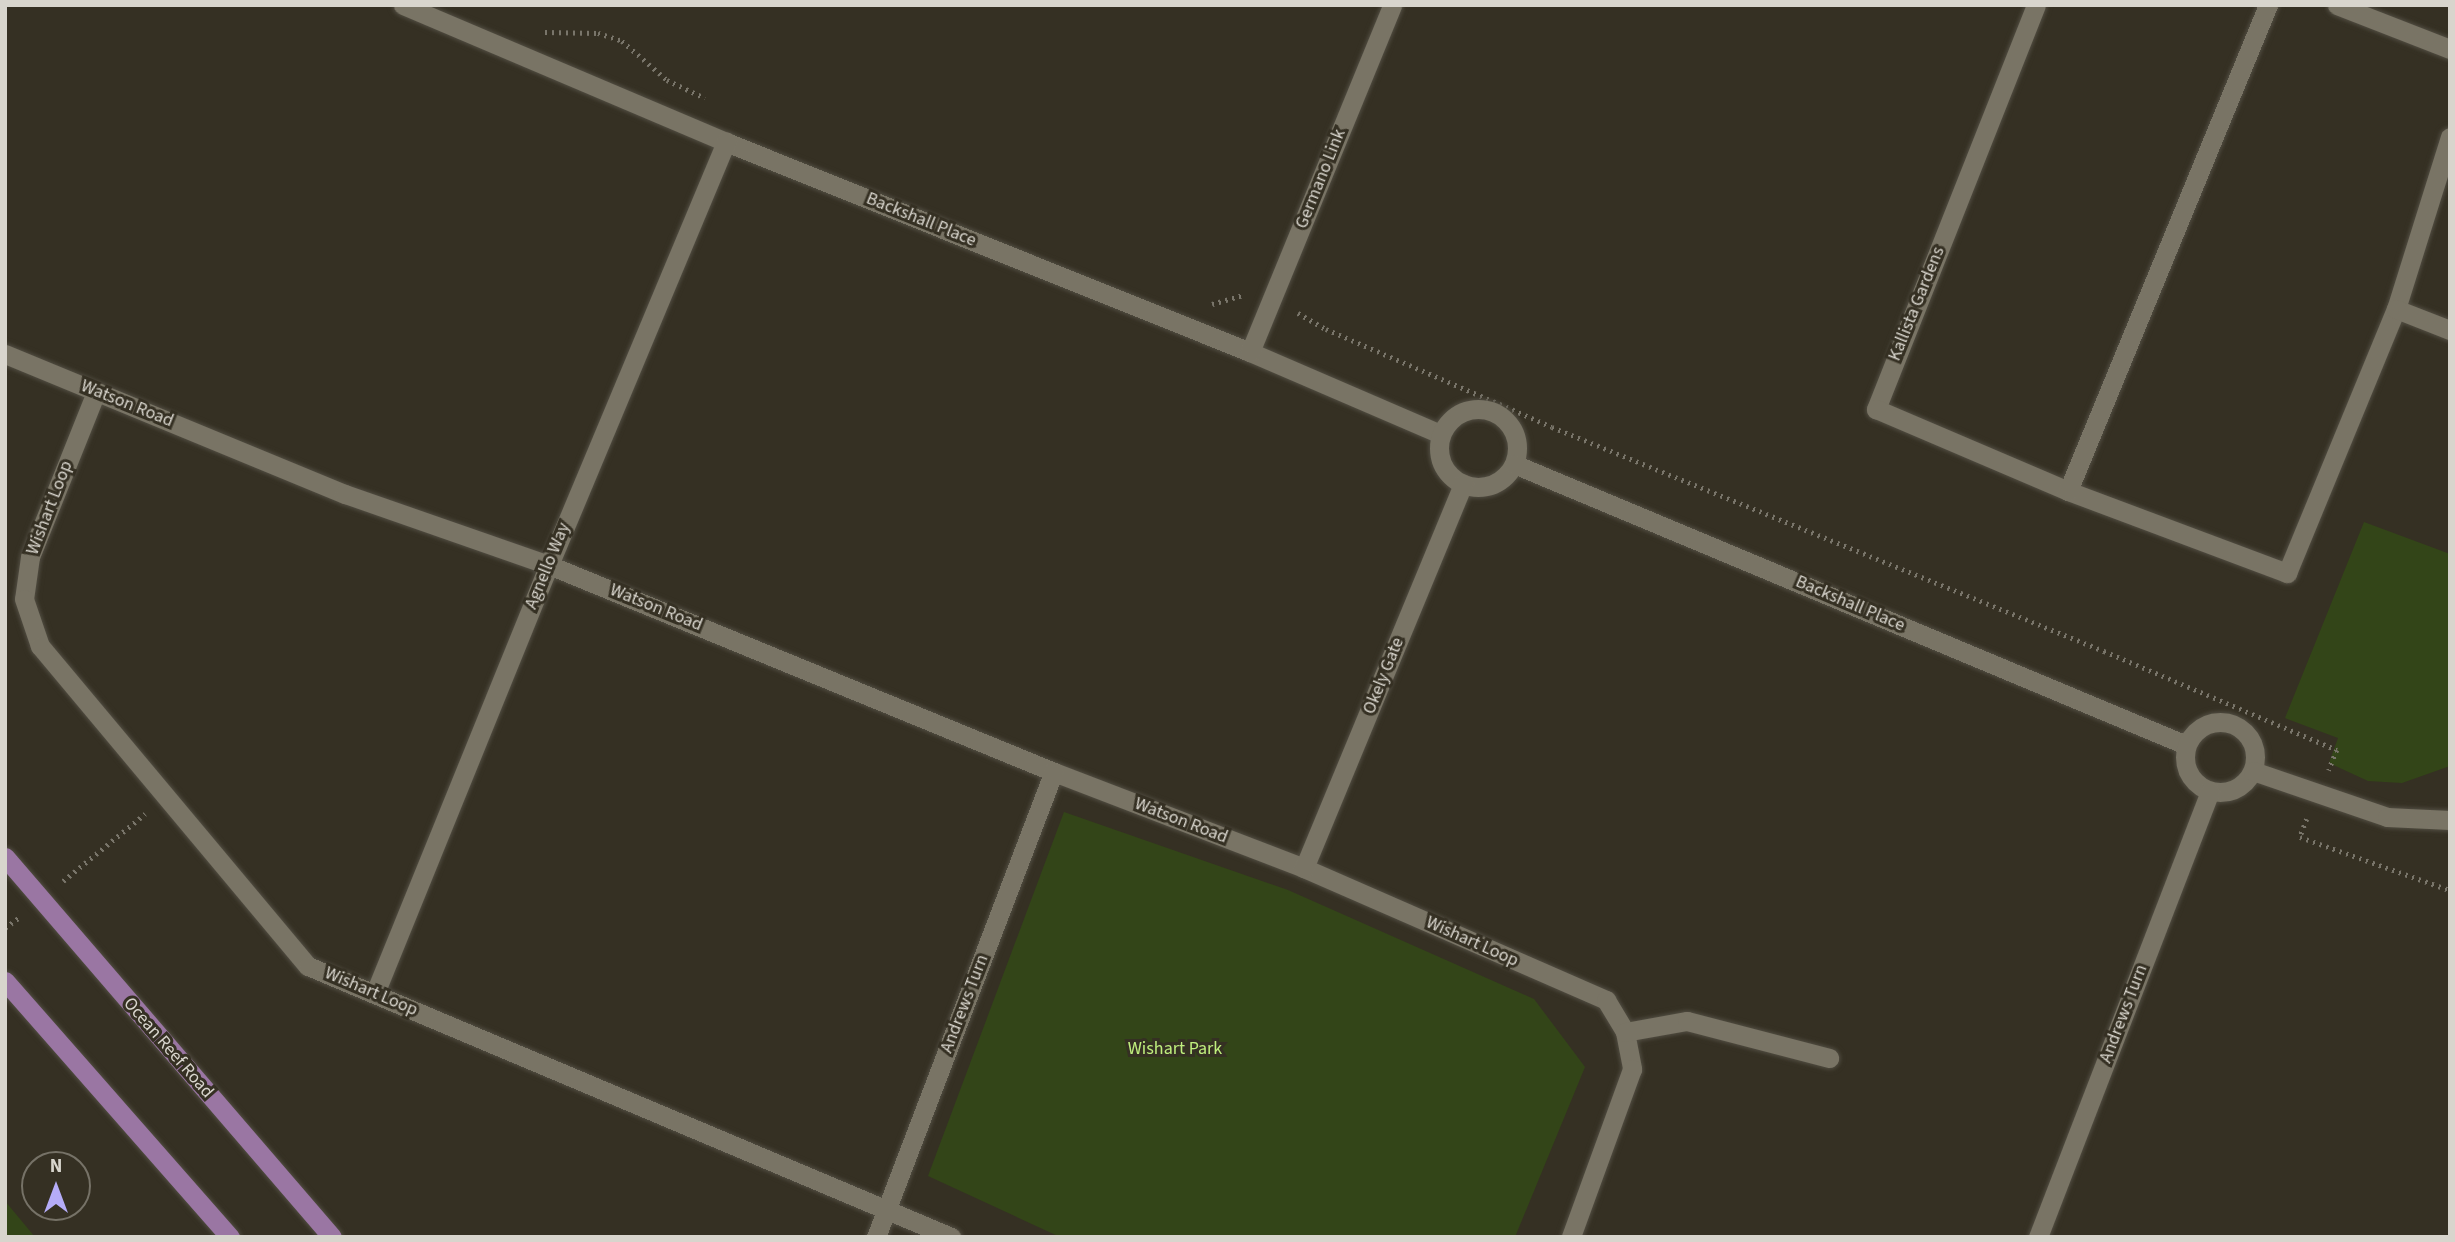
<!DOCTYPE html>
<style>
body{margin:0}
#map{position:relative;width:2455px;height:1242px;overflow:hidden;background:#353023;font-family:"Source Sans 3",sans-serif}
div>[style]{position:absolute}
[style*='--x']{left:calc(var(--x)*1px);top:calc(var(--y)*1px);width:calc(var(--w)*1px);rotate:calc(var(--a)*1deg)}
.green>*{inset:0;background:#334518}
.path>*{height:4.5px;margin-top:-2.25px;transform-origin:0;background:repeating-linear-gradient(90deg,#79756a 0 2px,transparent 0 7px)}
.roads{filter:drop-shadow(0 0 2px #514d42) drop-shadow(0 0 2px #514d42)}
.minor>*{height:19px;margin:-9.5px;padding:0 9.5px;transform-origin:9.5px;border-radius:9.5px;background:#797465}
.minor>.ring{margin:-9.5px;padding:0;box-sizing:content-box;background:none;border:19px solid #797465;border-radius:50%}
.primary>*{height:19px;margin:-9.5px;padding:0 9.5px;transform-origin:9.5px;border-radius:9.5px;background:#9a76a3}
span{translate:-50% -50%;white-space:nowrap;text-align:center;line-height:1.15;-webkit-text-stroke:6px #353023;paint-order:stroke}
.street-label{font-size:18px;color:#d8d5cd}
.park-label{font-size:18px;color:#bfee7d}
.frame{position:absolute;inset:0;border:7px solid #d8d5cd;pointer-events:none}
.north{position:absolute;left:21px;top:1151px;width:70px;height:70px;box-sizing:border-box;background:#353023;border:2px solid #767267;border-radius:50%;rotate:0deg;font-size:19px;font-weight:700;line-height:28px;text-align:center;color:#d8d5cd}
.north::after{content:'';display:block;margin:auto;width:24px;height:32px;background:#b5acf8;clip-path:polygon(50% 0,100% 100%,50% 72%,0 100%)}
</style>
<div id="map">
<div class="green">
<div style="clip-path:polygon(2364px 522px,2450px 554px,2450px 766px,2402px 783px,2368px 781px,2329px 763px,2338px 738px,2285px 718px)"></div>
<div style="clip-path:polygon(1064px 812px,1288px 890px,1534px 999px,1585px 1067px,1515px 1237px,1060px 1237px,928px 1176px)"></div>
<div style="clip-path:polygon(5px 1201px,35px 1237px,5px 1237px)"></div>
</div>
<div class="path">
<div style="--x:545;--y:32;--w:53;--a:1.1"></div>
<div style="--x:598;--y:33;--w:25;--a:18"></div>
<div style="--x:622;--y:41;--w:60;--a:40.9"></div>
<div style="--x:667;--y:80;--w:42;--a:25.3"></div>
<div style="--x:1212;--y:304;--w:32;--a:-16"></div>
<div style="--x:1298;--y:313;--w:32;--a:30"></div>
<div style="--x:1326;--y:329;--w:246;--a:23.4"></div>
<div style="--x:1552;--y:427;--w:596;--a:22.09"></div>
<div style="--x:2104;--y:651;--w:253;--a:23"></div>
<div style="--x:2337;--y:750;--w:22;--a:112"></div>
<div style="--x:2307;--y:819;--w:19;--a:111"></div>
<div style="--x:2300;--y:837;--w:159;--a:19.5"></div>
<div style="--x:63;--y:881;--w:106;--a:-39.3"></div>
<div style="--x:5;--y:928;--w:20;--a:-37"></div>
</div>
<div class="roads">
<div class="minor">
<div style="--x:403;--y:5;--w:351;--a:23"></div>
<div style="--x:726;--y:142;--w:565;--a:21.84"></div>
<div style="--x:1250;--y:352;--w:207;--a:23.3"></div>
<div style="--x:2036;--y:5;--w:435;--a:111.6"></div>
<div style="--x:1876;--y:409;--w:209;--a:23.1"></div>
<div style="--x:2068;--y:491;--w:234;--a:20.5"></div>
<div style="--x:2287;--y:573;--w:286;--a:-67.6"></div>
<div style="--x:2396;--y:309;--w:180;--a:-72.6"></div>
<div style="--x:2337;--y:5;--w:121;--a:21.3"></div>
<div style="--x:2396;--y:309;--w:58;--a:21.3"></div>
<div style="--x:1250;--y:352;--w:375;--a:-67.7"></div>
<div style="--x:5;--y:354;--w:368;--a:22.4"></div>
<div style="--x:345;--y:494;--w:216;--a:19.2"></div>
<div style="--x:549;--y:565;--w:546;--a:22.29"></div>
<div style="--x:1054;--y:772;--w:268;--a:21"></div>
<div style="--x:1304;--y:868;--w:330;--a:23.6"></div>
<div style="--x:1606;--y:1000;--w:37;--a:59"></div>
<div style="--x:1625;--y:1032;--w:38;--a:79"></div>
<div style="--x:1632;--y:1069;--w:179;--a:110"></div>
<div style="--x:96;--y:392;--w:178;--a:111.8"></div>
<div style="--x:30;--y:557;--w:42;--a:98.1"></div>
<div style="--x:24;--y:599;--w:50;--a:71.2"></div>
<div style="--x:40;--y:646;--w:417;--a:50.1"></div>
<div style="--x:308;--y:966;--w:698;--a:22.85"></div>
<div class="ring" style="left:1439px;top:409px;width:59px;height:59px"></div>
<div style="--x:1514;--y:464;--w:728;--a:22.69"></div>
<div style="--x:2068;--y:491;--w:526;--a:-67.63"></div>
<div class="ring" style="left:2185px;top:722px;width:51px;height:51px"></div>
<div style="--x:2253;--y:771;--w:142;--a:18.9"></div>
<div style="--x:2387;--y:817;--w:63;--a:2.7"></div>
<div style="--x:1304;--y:868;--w:416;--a:-67.5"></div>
<div style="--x:375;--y:993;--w:462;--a:-67.9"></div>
<div style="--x:549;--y:565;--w:459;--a:-67.3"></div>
<div style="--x:1625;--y:1032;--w:63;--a:-10.1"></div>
<div style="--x:1687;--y:1021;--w:147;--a:14.6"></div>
<div style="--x:876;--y:1237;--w:498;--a:-69.1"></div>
<div style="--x:2038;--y:1237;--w:477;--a:-68.9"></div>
</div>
<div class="primary">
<div style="--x:5;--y:857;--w:501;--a:49.29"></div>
<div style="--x:5;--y:981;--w:341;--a:48.7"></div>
</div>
</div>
<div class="street-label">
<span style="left:1321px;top:179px;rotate:-68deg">Germano Link</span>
<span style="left:921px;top:220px;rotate:22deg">Backshall Place</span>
<span style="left:1917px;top:304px;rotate:-68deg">Kallista Gardens</span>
<span style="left:127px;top:404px;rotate:22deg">Watson Road</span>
<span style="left:50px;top:508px;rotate:-69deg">Wishart Loop</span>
<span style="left:548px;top:566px;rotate:-68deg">Agnello Way</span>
<span style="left:1850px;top:604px;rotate:23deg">Backshall Place</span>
<span style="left:656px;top:608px;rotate:22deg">Watson Road</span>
<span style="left:1384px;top:676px;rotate:-68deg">Okely Gate</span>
<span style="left:1181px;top:821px;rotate:21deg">Watson Road</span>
<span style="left:1472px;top:942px;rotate:24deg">Wishart Loop</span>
<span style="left:371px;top:992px;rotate:23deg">Wishart Loop</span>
<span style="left:965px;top:1004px;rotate:-69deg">Andrews Turn</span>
<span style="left:2124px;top:1014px;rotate:-69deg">Andrews Turn</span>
<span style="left:168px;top:1048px;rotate:49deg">Ocean Reef Road</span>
</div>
<div class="park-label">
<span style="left:1175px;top:1049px">Wishart Park</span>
</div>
<div class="frame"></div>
<div class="north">N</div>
</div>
